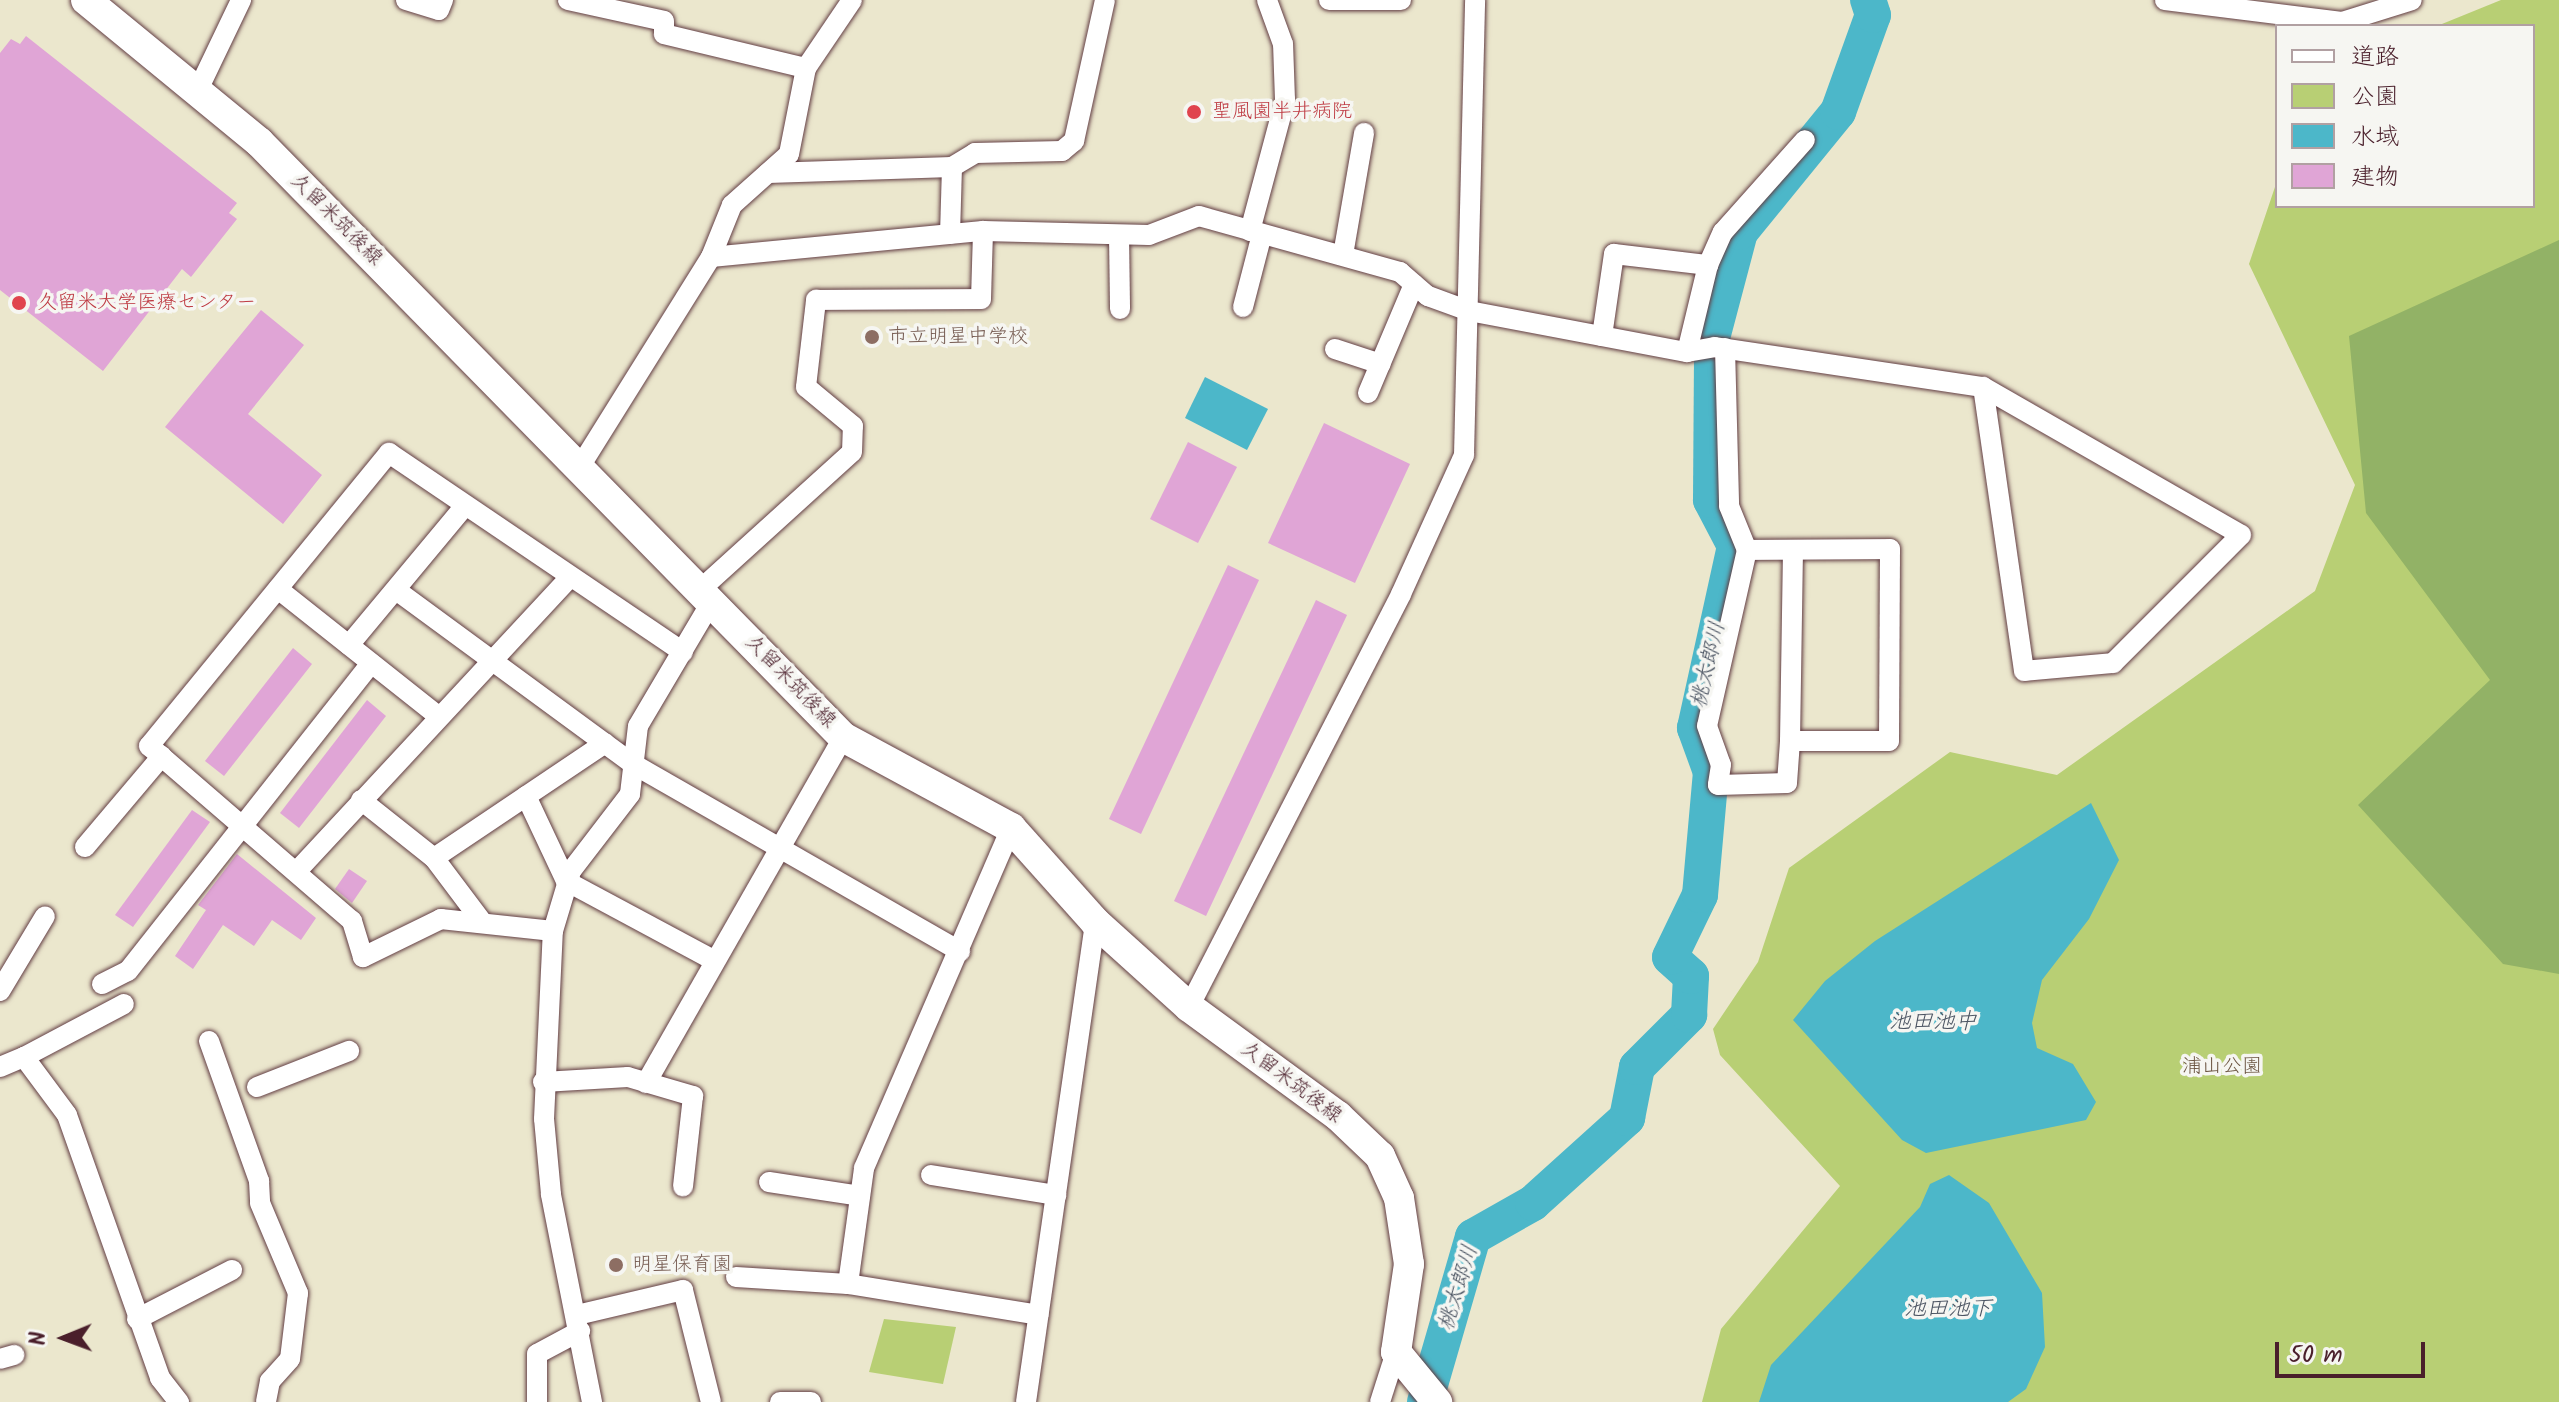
<!DOCTYPE html>
<meta charset="utf-8">
<style>
body{margin:0}
#map{position:relative;width:2559px;height:1402px;overflow:hidden;background:#ebe7cd;font-family:Kalam,"Klee One",sans-serif}
div>[style]{position:absolute}
[style*='--x']{left:calc(var(--x)*1px);top:calc(var(--y)*1px);width:calc(var(--w)*1px);rotate:calc(var(--a)*1deg)}
.green>*{inset:0;background:#b8cf74}
.forest>*{inset:0;background:#92b266}
.water>*{inset:0;background:#4cb7c9}
.river>*{height:36px;margin:-18px;padding:0 18px;transform-origin:18px;border-radius:18px;background:#4cb7c9}
.building>*{inset:0;background:#e0a5d6}
.roads{filter:drop-shadow(0 0 2px #623d43) drop-shadow(0 0 2px #623d43)}
.street>*{height:20px;margin:-10px;padding:0 10px;transform-origin:10px;border-radius:10px;background:#fff}
.primary>*{height:30px;margin:-15px;padding:0 15px;transform-origin:15px;border-radius:15px;background:#fff}
.dots>*{width:22px;height:22px;translate:-50% -50%;box-sizing:border-box;border:4px solid #f6f6f2;border-radius:50%}
span{translate:-50% -50%;white-space:nowrap;text-align:center;line-height:1.15;-webkit-text-stroke:7px #f6f6f2;paint-order:stroke}
.health-label{font-size:20px;color:#be3a42}
.left{translate:0 -50%;text-align:left}
.street-label{font-size:20px;color:#4a1f2b}
.education-label{font-size:20px;color:#785e54}
.park-label{font-size:20px;color:#6b5441}
.water-label{font-size:22px;color:#4b5462;font-style:italic}
.legend{position:absolute;left:2275px;top:24px;width:260px;height:184px;box-sizing:border-box;background:#f6f6f2;border:2px solid #b1a0a2;margin:0;padding:10px 14px;list-style:none;font-size:24px;color:#4a1f2b}
.legend li{display:flex;align-items:center;gap:16px;height:40px}
.legend b{width:40px;border:2px solid #b1a0a2}
.north{position:absolute;left:24px;top:1298px;width:80px;height:80px;-webkit-text-stroke:6px #f6f6f2;paint-order:stroke;rotate:269deg;font-size:22px;font-weight:700;line-height:32px;text-align:center;color:#4a1f2b}
.north::after{content:'';display:block;margin:auto;width:28px;height:36px;background:#4a1f2b;clip-path:polygon(50% 0,100% 100%,50% 72%,0 100%)}
.scale{position:absolute;left:2275px;top:1342px;width:150px;height:36px;box-sizing:border-box;border:4px solid #4a1f2b;border-top:0;padding-left:10px;font-size:24px;line-height:28px;white-space:nowrap;color:#4a1f2b;-webkit-text-stroke:6px #f6f6f2;paint-order:stroke}
</style>
<div id="map">
<div class="green">
<div style="clip-path:polygon(2501px 0,2559px 0,2559px 1402px,1702px 1402px,1721px 1329px,1840px 1186px,1720px 1055px,1713px 1029px,1758px 962px,1789px 868px,1950px 752px,2057px 775px,2315px 591px,2355px 485px,2249px 264px,2277px 181px,2277px 206px,2533px 206px,2533px 26px,2437px 26px)"></div>
<div style="clip-path:polygon(884px 1319px,956px 1327px,943px 1384px,869px 1372px)"></div>
</div>
<div class="forest">
<div style="clip-path:polygon(2559px 240px,2559px 974px,2503px 964px,2358px 805px,2490px 680px,2366px 513px,2349px 336px)"></div>
</div>
<div class="water">
<div style="clip-path:polygon(1205px 377px,1268px 409px,1247px 450px,1185px 418px)"></div>
<div style="clip-path:polygon(2091px 803px,2119px 860px,2089px 919px,2042px 980px,2032px 1023px,2037px 1048px,2073px 1064px,2096px 1102px,2086px 1120px,1926px 1153px,1902px 1140px,1793px 1020px,1825px 981px,1875px 941px)"></div>
<div style="clip-path:polygon(1949px 1175px,1989px 1203px,2042px 1293px,2045px 1347px,2026px 1389px,2008px 1402px,1759px 1402px,1771px 1365px,1920px 1207px,1930px 1184px)"></div>
</div>
<div class="river">
<div style="--x:1425;--y:1402;--w:172;--a:-73.8"></div>
<div style="--x:1473;--y:1237;--w:69;--a:-29.5"></div>
<div style="--x:1533;--y:1203;--w:127;--a:-42.1"></div>
<div style="--x:1627;--y:1118;--w:52;--a:-78.9"></div>
<div style="--x:1637;--y:1067;--w:74;--a:-45"></div>
<div style="--x:1689;--y:1015;--w:39;--a:-87"></div>
<div style="--x:1691;--y:976;--w:28;--a:-138"></div>
<div style="--x:1670;--y:957;--w:69;--a:-64.2"></div>
<div style="--x:1700;--y:895;--w:123;--a:-84.9"></div>
<div style="--x:1711;--y:772;--w:47;--a:-110"></div>
<div style="--x:1695;--y:728;--w:186;--a:-77.6"></div>
<div style="--x:1735;--y:546;--w:52;--a:-117.6"></div>
<div style="--x:1711;--y:500;--w:162;--a:-89.6"></div>
<div style="--x:1712;--y:338;--w:110;--a:-75.2"></div>
<div style="--x:1740;--y:232;--w:155;--a:-50.8"></div>
<div style="--x:1838;--y:112;--w:103;--a:-70.2"></div>
<div style="--x:1873;--y:15;--w:16;--a:-108"></div>
</div>
<div class="building">
<div style="clip-path:polygon(26px 36px,237px 203px,229px 213px,237px 219px,191px 277px,182px 269px,103px 371px,0 290px,0 53px,11px 39px,20px 44px)"></div>
<div style="clip-path:polygon(261px 310px,304px 345px,248px 414px,322px 475px,283px 524px,165px 427px)"></div>
<div style="clip-path:polygon(1324px 423px,1410px 464px,1355px 583px,1268px 543px)"></div>
<div style="clip-path:polygon(1188px 442px,1237px 467px,1198px 543px,1150px 519px)"></div>
<div style="clip-path:polygon(1228px 565px,1259px 580px,1141px 834px,1109px 819px)"></div>
<div style="clip-path:polygon(1316px 600px,1347px 615px,1206px 916px,1174px 901px)"></div>
<div style="clip-path:polygon(293px 648px,312px 664px,224px 776px,205px 761px)"></div>
<div style="clip-path:polygon(367px 700px,386px 716px,299px 828px,280px 813px)"></div>
<div style="clip-path:polygon(192px 810px,210px 822px,133px 927px,115px 915px)"></div>
<div style="clip-path:polygon(237px 854px,316px 918px,301px 940px,272px 920px,254px 946px,223px 925px,193px 969px,175px 956px,206px 910px,198px 905px)"></div>
<div style="clip-path:polygon(349px 869px,367px 881px,352px 903px,335px 889px)"></div>
</div>
<div class="roads">
<div class="street">
<div style="--x:406;--y:0;--w:34;--a:17"></div>
<div style="--x:439;--y:10;--w:11;--a:-68"></div>
<div style="--x:568;--y:0;--w:98;--a:12.3"></div>
<div style="--x:664;--y:21;--w:13;--a:90"></div>
<div style="--x:664;--y:34;--w:146;--a:13.5"></div>
<div style="--x:1329;--y:0;--w:72;--a:0"></div>
<div style="--x:2165;--y:0;--w:178;--a:7.1"></div>
<div style="--x:2342;--y:22;--w:73;--a:-17.4"></div>
<div style="--x:197;--y:92;--w:102;--a:-64.4"></div>
<div style="--x:952;--y:167;--w:27;--a:-31"></div>
<div style="--x:975;--y:153;--w:87;--a:-1.3"></div>
<div style="--x:1062;--y:151;--w:16;--a:-40"></div>
<div style="--x:1074;--y:141;--w:144;--a:-77.6"></div>
<div style="--x:768;--y:173;--w:184;--a:-1.9"></div>
<div style="--x:952;--y:167;--w:67;--a:91.7"></div>
<div style="--x:1250;--y:231;--w:136;--a:-75"></div>
<div style="--x:1285;--y:100;--w:56;--a:-92"></div>
<div style="--x:1283;--y:44;--w:47;--a:-110"></div>
<div style="--x:1119;--y:235;--w:74;--a:89.2"></div>
<div style="--x:1343;--y:255;--w:124;--a:-80.2"></div>
<div style="--x:711;--y:257;--w:273;--a:-5.5"></div>
<div style="--x:983;--y:231;--w:166;--a:1.4"></div>
<div style="--x:1149;--y:235;--w:53;--a:-20.8"></div>
<div style="--x:1199;--y:216;--w:209;--a:15.6"></div>
<div style="--x:1400;--y:272;--w:37;--a:41"></div>
<div style="--x:1428;--y:296;--w:44;--a:20.1"></div>
<div style="--x:1469;--y:311;--w:222;--a:10.7"></div>
<div style="--x:1687;--y:352;--w:28;--a:-10"></div>
<div style="--x:1715;--y:347;--w:271;--a:8.5"></div>
<div style="--x:1708;--y:265;--w:36;--a:-66"></div>
<div style="--x:1723;--y:232;--w:123;--a:-48.3"></div>
<div style="--x:1243;--y:307;--w:75;--a:-75.4"></div>
<div style="--x:1602;--y:336;--w:83;--a:-81.7"></div>
<div style="--x:1614;--y:254;--w:95;--a:6.7"></div>
<div style="--x:1708;--y:265;--w:89;--a:103.6"></div>
<div style="--x:1725;--y:348;--w:158;--a:88.5"></div>
<div style="--x:1729;--y:506;--w:48;--a:67.8"></div>
<div style="--x:1747;--y:550;--w:143;--a:-0.4"></div>
<div style="--x:1890;--y:549;--w:192;--a:90.3"></div>
<div style="--x:1889;--y:741;--w:99;--a:180"></div>
<div style="--x:1790;--y:741;--w:191;--a:-89.1"></div>
<div style="--x:1335;--y:349;--w:48;--a:18.1"></div>
<div style="--x:1983;--y:387;--w:297;--a:29.8"></div>
<div style="--x:2241;--y:535;--w:181;--a:135"></div>
<div style="--x:2113;--y:663;--w:89;--a:174.9"></div>
<div style="--x:2024;--y:671;--w:287;--a:-98.2"></div>
<div style="--x:1368;--y:393;--w:118;--a:-67.1"></div>
<div style="--x:581;--y:465;--w:245;--a:-58"></div>
<div style="--x:711;--y:257;--w:56;--a:-68"></div>
<div style="--x:732;--y:205;--w:76;--a:-41.8"></div>
<div style="--x:789;--y:154;--w:88;--a:-78.8"></div>
<div style="--x:806;--y:68;--w:82;--a:-55.9"></div>
<div style="--x:1747;--y:550;--w:180;--a:102.8"></div>
<div style="--x:1707;--y:726;--w:41;--a:70.3"></div>
<div style="--x:1721;--y:765;--w:20;--a:99"></div>
<div style="--x:1718;--y:785;--w:69;--a:-1.7"></div>
<div style="--x:1787;--y:783;--w:42;--a:-85.9"></div>
<div style="--x:702;--y:588;--w:202;--a:-42.2"></div>
<div style="--x:852;--y:452;--w:26;--a:-88"></div>
<div style="--x:853;--y:426;--w:61;--a:-140.3"></div>
<div style="--x:806;--y:387;--w:88;--a:-83.4"></div>
<div style="--x:816;--y:300;--w:165;--a:-0.3"></div>
<div style="--x:981;--y:299;--w:68;--a:-88.3"></div>
<div style="--x:278;--y:589;--w:204;--a:38.4"></div>
<div style="--x:396;--y:590;--w:294;--a:36.3"></div>
<div style="--x:633;--y:764;--w:377;--a:29.8"></div>
<div style="--x:349;--y:645;--w:181;--a:-50.2"></div>
<div style="--x:526;--y:796;--w:94;--a:64.8"></div>
<div style="--x:566;--y:881;--w:169;--a:28.2"></div>
<div style="--x:361;--y:800;--w:93;--a:38.5"></div>
<div style="--x:434;--y:858;--w:206;--a:-33.9"></div>
<div style="--x:85;--y:847;--w:119;--a:-49.8"></div>
<div style="--x:434;--y:858;--w:81;--a:53"></div>
<div style="--x:297;--y:871;--w:400;--a:-47.1"></div>
<div style="--x:553;--y:931;--w:113;--a:-173.9"></div>
<div style="--x:441;--y:919;--w:87;--a:154"></div>
<div style="--x:363;--y:957;--w:38;--a:-107"></div>
<div style="--x:352;--y:921;--w:268;--a:-139.2"></div>
<div style="--x:149;--y:746;--w:379;--a:-50.7"></div>
<div style="--x:389;--y:453;--w:355;--a:34.1"></div>
<div style="--x:102;--y:984;--w:29;--a:-27"></div>
<div style="--x:128;--y:971;--w:392;--a:-51.7"></div>
<div style="--x:0;--y:991;--w:87;--a:-59"></div>
<div style="--x:1189;--y:1007;--w:464;--a:-62.8"></div>
<div style="--x:1401;--y:594;--w:153;--a:-65.6"></div>
<div style="--x:1464;--y:455;--w:455;--a:-88.6"></div>
<div style="--x:209;--y:1041;--w:149;--a:70.3"></div>
<div style="--x:259;--y:1181;--w:22;--a:87"></div>
<div style="--x:260;--y:1203;--w:98;--a:67.1"></div>
<div style="--x:298;--y:1293;--w:66;--a:96.9"></div>
<div style="--x:290;--y:1359;--w:30;--a:132"></div>
<div style="--x:270;--y:1381;--w:21;--a:101"></div>
<div style="--x:24;--y:1057;--w:113;--a:-27.9"></div>
<div style="--x:0;--y:1067;--w:26;--a:-23"></div>
<div style="--x:24;--y:1057;--w:72;--a:53.4"></div>
<div style="--x:67;--y:1115;--w:279;--a:70.5"></div>
<div style="--x:160;--y:1378;--w:31;--a:52"></div>
<div style="--x:543;--y:1082;--w:85;--a:-3.4"></div>
<div style="--x:628;--y:1077;--w:68;--a:16.3"></div>
<div style="--x:693;--y:1096;--w:91;--a:96.3"></div>
<div style="--x:646;--y:1083;--w:398;--a:-60.3"></div>
<div style="--x:257;--y:1087;--w:99;--a:-21.4"></div>
<div style="--x:931;--y:1175;--w:127;--a:9.1"></div>
<div style="--x:769;--y:1182;--w:92;--a:8.7"></div>
<div style="--x:736;--y:1277;--w:112;--a:3.6"></div>
<div style="--x:848;--y:1284;--w:193;--a:9.2"></div>
<div style="--x:848;--y:1284;--w:117;--a:-82.1"></div>
<div style="--x:864;--y:1168;--w:370;--a:-66.6"></div>
<div style="--x:577;--y:1315;--w:109;--a:-13.3"></div>
<div style="--x:683;--y:1290;--w:115;--a:76"></div>
<div style="--x:137;--y:1319;--w:107;--a:-27.3"></div>
<div style="--x:0;--y:1359;--w:15;--a:-16"></div>
<div style="--x:537;--y:1402;--w:48;--a:-90"></div>
<div style="--x:537;--y:1354;--w:49;--a:-28.1"></div>
<div style="--x:592;--y:1402;--w:212;--a:-101.2"></div>
<div style="--x:551;--y:1194;--w:75;--a:-95.3"></div>
<div style="--x:544;--y:1119;--w:188;--a:-87.3"></div>
<div style="--x:553;--y:931;--w:63;--a:-73.3"></div>
<div style="--x:571;--y:871;--w:97;--a:-52.5"></div>
<div style="--x:630;--y:794;--w:68;--a:-83.3"></div>
<div style="--x:638;--y:726;--w:147;--a:-59.4"></div>
<div style="--x:780;--y:1402;--w:31;--a:0"></div>
<div style="--x:1026;--y:1402;--w:485;--a:-81.8"></div>
<div style="--x:1380;--y:1402;--w:52;--a:-72.3"></div>
</div>
<div class="primary">
<div style="--x:86;--y:0;--w:224;--a:39.4"></div>
<div style="--x:259;--y:142;--w:834;--a:45.53"></div>
<div style="--x:843;--y:737;--w:191;--a:28.4"></div>
<div style="--x:1011;--y:828;--w:126;--a:48.2"></div>
<div style="--x:1095;--y:922;--w:127;--a:42.1"></div>
<div style="--x:1189;--y:1007;--w:185;--a:36.2"></div>
<div style="--x:1338;--y:1116;--w:58;--a:43.6"></div>
<div style="--x:1380;--y:1156;--w:46;--a:65.7"></div>
<div style="--x:1399;--y:1198;--w:67;--a:81.4"></div>
<div style="--x:1409;--y:1264;--w:89;--a:98.4"></div>
<div style="--x:1396;--y:1352;--w:65;--a:50.6"></div>
</div>
</div>
<div class="dots">
<div style="left:1194px;top:112px;background:#e0444e"></div>
<div style="left:19px;top:303px;background:#e0444e"></div>
<div style="left:872px;top:337px;background:#8d6e63"></div>
<div style="left:616px;top:1265px;background:#8d6e63"></div>
</div>
<div class="health-label">
<span class="left" style="left:1212px;top:112px">聖風園半井病院</span>
<span class="left" style="left:37px;top:303px">久留米大学医療センター</span>
</div>
<div class="street-label">
<span style="left:336px;top:220px;rotate:45deg">久留米筑後線</span>
<span style="left:790px;top:682px;rotate:46deg">久留米筑後線</span>
<span style="left:1291px;top:1083px;rotate:37deg">久留米筑後線</span>
</div>
<div class="education-label">
<span class="left" style="left:888px;top:337px">市立明星中学校</span>
<span class="left" style="left:632px;top:1265px">明星保育園</span>
</div>
<div class="park-label">
<span style="left:2222px;top:1067px">浦山公園</span>
</div>
<div class="water-label">
<span style="left:1709px;top:665px;rotate:-77deg">桃太郎川</span>
<span style="left:1933px;top:1023px">池田池中</span>
<span style="left:1459px;top:1288px;rotate:-73deg">桃太郎川</span>
<span style="left:1948px;top:1310px">池田池下</span>
</div>
<ul class="legend">
<li><b style="height:10px;background:#fff"></b>道路</li>
<li><b style="height:22px;background:#b8cf74"></b>公園</li>
<li><b style="height:22px;background:#4cb7c9"></b>水域</li>
<li><b style="height:22px;background:#e0a5d6"></b>建物</li>
</ul>
<div class="north">N</div>
<div class="scale">50 m</div>
</div>
